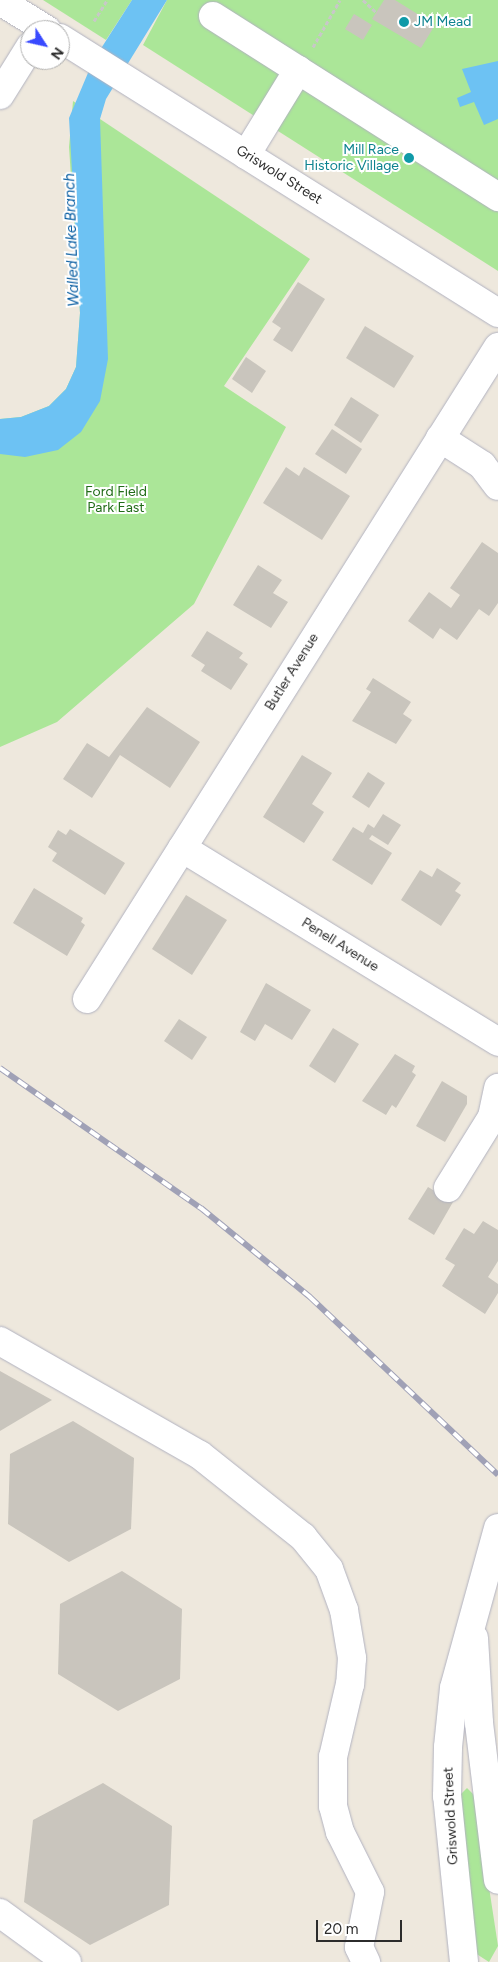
<!DOCTYPE html>
<style>
body{margin:0}
#map{position:relative;width:498px;height:1962px;overflow:hidden;background:#eee8dd;font-family:Figtree,sans-serif}
div>[style]{position:absolute}
[style*='--x']{left:calc(var(--x)*1px);top:calc(var(--y)*1px);width:calc(var(--w)*1px);rotate:calc(var(--a)*1deg)}
.green>*{inset:0;background:#abe698}
.water>*{inset:0;background:#6dc2f3}
.building>*{inset:0;background:#c9c5bd}
.path>*{height:3px;margin-top:-1.5px;transform-origin:0;background:repeating-linear-gradient(90deg,#c8c8c8 0 4px,transparent 0 6.5px)}
.roads{filter:drop-shadow(0 0 1px #b1b2c0) drop-shadow(0 0 1px #b1b2c0)}
.minor>*{height:28px;margin:-14px;padding:0 14px;transform-origin:14px;border-radius:14px;background:#fff}
.rail>*{height:5.5px;margin-top:-2.75px;transform-origin:0;background:repeating-linear-gradient(90deg,#fff 0 11px,#a0a1b6 0 22px);box-sizing:border-box;border-block:1px solid #a0a1b6}
.dots>*{width:14px;height:14px;translate:-50% -50%;box-sizing:border-box;border:2px solid #fff;border-radius:50%}
span{translate:-50% -50%;white-space:nowrap;text-align:center;line-height:1.15;-webkit-text-stroke:4px #fff;paint-order:stroke}
.culture-label{font-size:14px;color:#0d838f}
.left{translate:0 -50%;text-align:left}
.right{translate:-100% -50%;text-align:right}
.street-label{font-size:14px;color:#2c2c2c}
.park-label{font-size:14px;color:#216c18}
.water-label{font-size:15px;color:#095ea2;font-style:italic}
.north{position:absolute;left:20px;top:20px;width:50px;height:50px;box-sizing:border-box;background:#fff;border:1px solid #ababab;border-radius:50%;rotate:125deg;font-size:14px;font-weight:700;line-height:20px;text-align:center;color:#2c2c2c}
.north::after{content:'';display:block;margin:auto;width:18px;height:22px;background:#394aff;clip-path:polygon(50% 0,100% 100%,50% 72%,0 100%)}
.scale{position:absolute;left:316px;top:1920px;width:86px;height:22px;box-sizing:border-box;border:2px solid #2c2c2c;border-top:0;padding-left:6px;font-size:15px;line-height:18px;white-space:nowrap;color:#2c2c2c;-webkit-text-stroke:4px #fff;paint-order:stroke}
</style>
<div id="map">
<div class="green">
<div style="clip-path:polygon(43px 0,132px 0,106px 40px)"></div>
<div style="clip-path:polygon(167px 0,498px 0,498px 271px,143px 45px)"></div>
<div style="clip-path:polygon(73px 101px,310px 259px,224px 386px,286px 427px,194px 604px,57px 722px,0 747px,0 419px,21px 417px,49px 406px,66px 389px,76px 367px,80px 313px,69px 147px)"></div>
<div style="clip-path:polygon(467px 1788px,475px 1796px,498px 1946px,489px 1962px,475px 1953px,459px 1796px)"></div>
</div>
<div class="water">
<div style="clip-path:polygon(132px 0,167px 0,106px 99px,100px 119px,108px 359px,100px 401px,81px 432px,58px 450px,25px 457px,0 454px,0 419px,21px 417px,49px 406px,66px 389px,76px 367px,80px 313px,69px 118px,93px 61px)"></div>
<div style="clip-path:polygon(498px 61px,498px 119px,484px 125px,474px 102px,460px 107px,457px 98px,471px 92px,462px 69px)"></div>
</div>
<div class="building">
<div style="clip-path:polygon(384px 0,395px 0,435px 25px,421px 48px,372px 19px)"></div>
<div style="clip-path:polygon(354px 14px,372px 25px,363px 40px,345px 29px)"></div>
<div style="clip-path:polygon(298px 282px,325px 299px,292px 352px,273px 340px,281px 328px,272px 322px)"></div>
<div style="clip-path:polygon(365px 326px,414px 356px,394px 388px,346px 358px)"></div>
<div style="clip-path:polygon(246px 357px,266px 371px,252px 393px,232px 379px)"></div>
<div style="clip-path:polygon(351px 397px,379px 415px,361px 443px,334px 425px)"></div>
<div style="clip-path:polygon(332px 429px,362px 449px,346px 474px,315px 454px)"></div>
<div style="clip-path:polygon(286px 467px,299px 476px,304px 467px,350px 496px,322px 540px,263px 503px)"></div>
<div style="clip-path:polygon(482px 542px,498px 553px,498px 603px,489px 616px,479px 609px,457px 640px,440px 628px,433px 639px,408px 621px,429px 592px,451px 608px,460px 595px,450px 588px)"></div>
<div style="clip-path:polygon(258px 565px,282px 580px,273px 593px,288px 602px,271px 628px,233px 605px)"></div>
<div style="clip-path:polygon(207px 631px,243px 653px,239px 658px,248px 664px,231px 690px,201px 671px,205px 665px,191px 656px)"></div>
<div style="clip-path:polygon(373px 678px,411px 702px,403px 714px,412px 720px,396px 744px,352px 721px,371px 692px,366px 689px)"></div>
<div style="clip-path:polygon(147px 707px,200px 742px,170px 788px,120px 755px,92px 798px,63px 779px,87px 743px,109px 757px)"></div>
<div style="clip-path:polygon(302px 755px,332px 773px,312px 804px,324px 812px,304px 843px,263px 817px)"></div>
<div style="clip-path:polygon(368px 772px,385px 783px,369px 808px,352px 797px)"></div>
<div style="clip-path:polygon(383px 814px,401px 825px,388px 845px,372px 835px,369px 839px,392px 853px,372px 885px,332px 860px,353px 827px,363px 833px,368px 824px,374px 828px)"></div>
<div style="clip-path:polygon(70px 829px,125px 863px,105px 895px,52px 861px,57px 853px,48px 847px,58px 830px,66px 835px)"></div>
<div style="clip-path:polygon(437px 868px,461px 883px,455px 891px,461px 895px,441px 926px,401px 900px,420px 870px,432px 877px)"></div>
<div style="clip-path:polygon(34px 888px,83px 918px,81px 922px,85px 925px,67px 956px,13px 923px)"></div>
<div style="clip-path:polygon(186px 895px,227px 920px,192px 975px,152px 949px)"></div>
<div style="clip-path:polygon(266px 983px,311px 1010px,292px 1040px,265px 1024px,255px 1041px,240px 1032px)"></div>
<div style="clip-path:polygon(179px 1019px,207px 1037px,192px 1060px,164px 1041px)"></div>
<div style="clip-path:polygon(333px 1028px,359px 1044px,335px 1083px,309px 1066px)"></div>
<div style="clip-path:polygon(395px 1054px,415px 1066px,412px 1072px,416px 1075px,396px 1108px,392px 1105px,386px 1115px,362px 1101px)"></div>
<div style="clip-path:polygon(442px 1081px,467px 1096px,467px 1104px,445px 1142px,416px 1126px)"></div>
<div style="clip-path:polygon(428px 1187px,453px 1202px,434px 1235px,408px 1219px)"></div>
<div style="clip-path:polygon(483px 1221px,498px 1230px,498px 1261px,488px 1277px,498px 1284px,498px 1293px,485px 1314px,442px 1286px,455px 1265px,445px 1259px,456px 1241px,464px 1228px,474px 1234px)"></div>
<div style="clip-path:polygon(0 1371px,52px 1400px,0 1431px)"></div>
<div style="clip-path:polygon(73px 1421px,134px 1458px,131px 1529px,69px 1562px,8px 1524px,10px 1454px)"></div>
<div style="clip-path:polygon(122px 1571px,182px 1609px,180px 1679px,118px 1711px,58px 1674px,60px 1604px)"></div>
<div style="clip-path:polygon(103px 1783px,172px 1826px,169px 1905px,90px 1945px,24px 1902px,33px 1820px)"></div>
</div>
<div class="path">
<div style="--x:363;--y:0;--w:18;--a:43"></div>
<div style="--x:94;--y:21;--w:25;--a:-58"></div>
<div style="--x:313;--y:47;--w:54;--a:-60.1"></div>
</div>
<div class="roads">
<div class="minor">
<div style="--x:0;--y:1;--w:55;--a:31.7"></div>
<div style="--x:213;--y:16;--w:338;--a:32.4"></div>
<div style="--x:60;--y:38;--w:517;--a:32.12"></div>
<div style="--x:0;--y:95;--w:57;--a:-58"></div>
<div style="--x:246;--y:155;--w:100;--a:-58.5"></div>
<div style="--x:440;--y:438;--w:50;--a:32.7"></div>
<div style="--x:482;--y:465;--w:26;--a:53"></div>
<div style="--x:182;--y:848;--w:371;--a:31.5"></div>
<div style="--x:87;--y:999;--w:771;--a:-57.77"></div>
<div style="--x:448;--y:1188;--w:84;--a:-58.2"></div>
<div style="--x:492;--y:1117;--w:30;--a:-78"></div>
<div style="--x:0;--y:1341;--w:230;--a:29.7"></div>
<div style="--x:200;--y:1455;--w:132;--a:38.5"></div>
<div style="--x:303;--y:1537;--w:41;--a:50.9"></div>
<div style="--x:329;--y:1569;--w:44;--a:69.9"></div>
<div style="--x:344;--y:1610;--w:49;--a:80.5"></div>
<div style="--x:352;--y:1658;--w:26;--a:94"></div>
<div style="--x:350;--y:1684;--w:75;--a:103.1"></div>
<div style="--x:333;--y:1757;--w:49;--a:90"></div>
<div style="--x:333;--y:1806;--w:27;--a:75"></div>
<div style="--x:340;--y:1832;--w:67;--a:63.4"></div>
<div style="--x:370;--y:1892;--w:56;--a:101.3"></div>
<div style="--x:359;--y:1947;--w:17;--a:65"></div>
<div style="--x:474;--y:1638;--w:85;--a:86.6"></div>
<div style="--x:479;--y:1723;--w:158;--a:83.1"></div>
<div style="--x:0;--y:1913;--w:83;--a:36.2"></div>
<div style="--x:464;--y:1962;--w:167;--a:-95.8"></div>
<div style="--x:447;--y:1796;--w:49;--a:-88.8"></div>
<div style="--x:448;--y:1747;--w:59;--a:-84.2"></div>
<div style="--x:454;--y:1688;--w:166;--a:-74.6"></div>
</div>
</div>
<div class="rail">
<div style="--x:0;--y:1068;--w:245;--a:34.9"></div>
<div style="--x:201;--y:1208;--w:141;--a:39.2"></div>
<div style="--x:310;--y:1297;--w:259;--a:43.4"></div>
</div>
<div class="dots">
<div style="left:404px;top:22px;background:#0f9aa8"></div>
<div style="left:409px;top:158px;background:#0f9aa8"></div>
</div>
<div class="culture-label">
<span class="left" style="left:414px;top:22px">JM Mead</span>
<span class="right" style="left:399px;top:158px">Mill Race<br>Historic Village</span>
</div>
<div class="street-label">
<span style="left:279px;top:175px;rotate:32deg">Griswold Street</span>
<span style="left:292px;top:672px;rotate:-58deg">Butler Avenue</span>
<span style="left:340px;top:945px;rotate:32deg">Penell Avenue</span>
<span style="left:451px;top:1816px;rotate:-93deg">Griswold Street</span>
</div>
<div class="park-label">
<span style="left:116px;top:500px">Ford Field<br>Park East</span>
</div>
<div class="water-label">
<span style="left:72px;top:240px;rotate:-92deg">Walled Lake Branch</span>
</div>
<div class="north">N</div>
<div class="scale">20 m</div>
</div>
